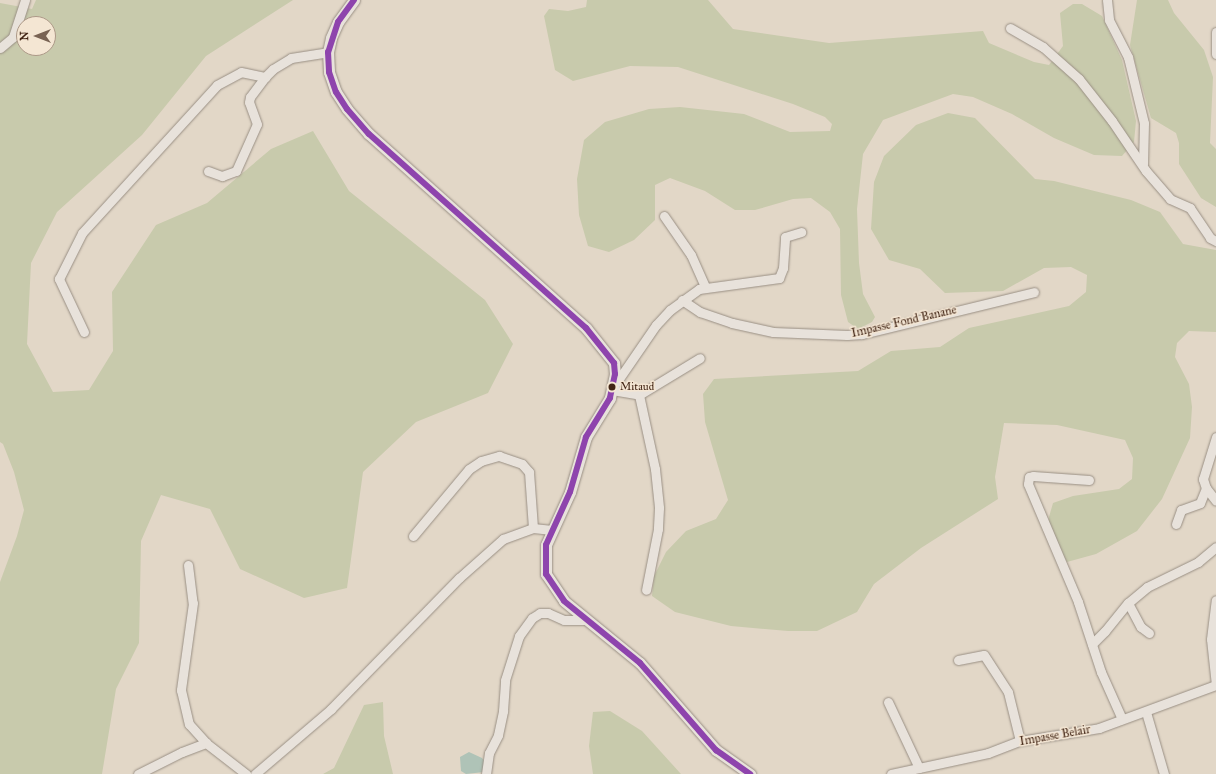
<!DOCTYPE html>
<style>
body{margin:0}
#map{position:relative;width:1216px;height:774px;overflow:hidden;background:#e2d7c7;font-family:"IM FELL Great Primer",serif}
div>[style]{position:absolute}
[style*='--x']{left:calc(var(--x)*1px);top:calc(var(--y)*1px);width:calc(var(--w)*1px);rotate:calc(var(--a)*1deg)}
.green>*{inset:0;background:#c8caac}
.water>*{inset:0;background:#afc3b7}
.roads{filter:drop-shadow(0 0 1px #998f84) drop-shadow(0 0 1px #998f84)}
.minor>*{height:9px;margin:-4.5px;padding:0 4.5px;transform-origin:4.5px;border-radius:4.5px;background:#e8e2db}
.tertiary>*{height:11px;margin:-5.5px;padding:0 5.5px;transform-origin:5.5px;border-radius:5.5px;background:#e8e2db}
.bus-1>*{height:6px;margin:-3px;padding:0 3px;transform-origin:3px;border-radius:3px;background:#8e44ad}
.dots>*{width:11px;height:11px;translate:-50% -50%;box-sizing:border-box;border:2px solid #f4e6d3;border-radius:50%}
span{translate:-50% -50%;white-space:nowrap;text-align:center;line-height:1.15;-webkit-text-stroke:3px #f4e6d3;paint-order:stroke}
.bus-label{font-size:11px;color:#412414}
.left{translate:0 -50%;text-align:left}
.street-label{font-size:12px;color:#412414}
.north{position:absolute;left:16px;top:16px;width:40px;height:40px;box-sizing:border-box;background:#f4e6d3;border:1px solid #ac9887;border-radius:50%;rotate:270deg;font-size:11px;font-weight:700;line-height:16px;text-align:center;color:#412414}
.north::after{content:'';display:block;margin:auto;width:14px;height:18px;background:#796353;clip-path:polygon(50% 0,100% 100%,50% 72%,0 100%)}
</style>
<div id="map">
<div class="green">
<div style="clip-path:polygon(evenodd,36px 0,293px 0,206px 56px,142px 135px,57px 212px,31px 263px,27px 344px,53px 392px,89px 390px,113px 351px,112px 292px,156px 225px,207px 203px,271px 149px,313px 131px,349px 191px,485px 300px,513px 344px,488px 393px,416px 422px,363px 472px,347px 588px,304px 598px,240px 569px,210px 509px,161px 495px,141px 541px,139px 643px,116px 689px,102px 774px,0 774px,0 582px,17px 536px,24px 510px,14px 472px,3px 444px,0 442px,0 3px,32px 9px,36px 0,24px 24px,48px 24px,48px 48px,24px 48px,24px 24px)"></div>
<div style="clip-path:polygon(587px 0,708px 0,733px 29px,829px 43px,983px 31px,989px 43px,1034px 62px,1049px 65px,1063px 46px,1060px 13px,1073px 4px,1082px 4px,1102px 16px,1122px 60px,1136px 121px,1134px 142px,1122px 156px,1094px 155px,1054px 138px,1012px 114px,973px 97px,953px 94px,883px 120px,863px 154px,857px 209px,859px 263px,863px 294px,875px 317px,872px 322px,858px 329px,848px 322px,841px 295px,840px 229px,830px 212px,811px 198px,793px 199px,755px 210px,735px 210px,705px 191px,670px 178px,655px 185px,655px 220px,634px 240px,609px 252px,588px 246px,579px 215px,577px 179px,584px 140px,605px 122px,649px 109px,680px 107px,744px 114px,790px 132px,830px 131px,832px 124px,825px 117px,793px 104px,678px 67px,630px 66px,573px 81px,555px 70px,544px 16px,549px 9px,568px 11px,586px 7px)"></div>
<div style="clip-path:polygon(1137px 0,1168px 0,1174px 13px,1204px 50px,1213px 77px,1210px 143px,1216px 149px,1216px 207px,1201px 198px,1179px 164px,1179px 143px,1176px 133px,1151px 118px,1130px 45px)"></div>
<div style="clip-path:polygon(948px 113px,975px 118px,1035px 179px,1054px 181px,1131px 200px,1160px 212px,1183px 244px,1216px 250px,1216px 332px,1189px 331px,1177px 343px,1175px 357px,1189px 384px,1192px 407px,1190px 438px,1162px 499px,1137px 531px,1096px 554px,1067px 562px,1048px 533px,1049px 517px,1053px 503px,1073px 496px,1119px 489px,1132px 479px,1133px 458px,1125px 440px,1057px 425px,1004px 423px,995px 477px,998px 499px,921px 548px,874px 584px,857px 612px,817px 631px,788px 631px,731px 626px,675px 612px,652px 596px,654px 576px,666px 552px,686px 531px,716px 519px,728px 500px,705px 422px,703px 394px,714px 379px,858px 371px,891px 351px,940px 347px,969px 328px,1069px 306px,1086px 292px,1087px 275px,1071px 267px,1044px 268px,1003px 291px,945px 293px,920px 269px,889px 260px,871px 229px,874px 182px,884px 156px,916px 125px)"></div>
<div style="clip-path:polygon(383px 702px,384px 736px,393px 774px,323px 774px,334px 768px,364px 705px)"></div>
<div style="clip-path:polygon(610px 711px,642px 731px,681px 774px,593px 774px,589px 746px,593px 712px)"></div>
</div>
<div class="water">
<div style="clip-path:polygon(469px 752px,482px 758px,485px 762px,484px 772px,466px 774px,461px 771px,460px 757px)"></div>
</div>
<div class="roads">
<div class="minor">
<div style="--x:1107;--y:0;--w:20;--a:84"></div>
<div style="--x:1109;--y:20;--w:42;--a:62.8"></div>
<div style="--x:1128;--y:57;--w:68;--a:76.4"></div>
<div style="--x:1144;--y:123;--w:41;--a:91.4"></div>
<div style="--x:1010;--y:28;--w:38;--a:30"></div>
<div style="--x:1043;--y:47;--w:48;--a:41.6"></div>
<div style="--x:1079;--y:79;--w:53;--a:51.8"></div>
<div style="--x:1112;--y:121;--w:60;--a:55.8"></div>
<div style="--x:1146;--y:171;--w:37;--a:49"></div>
<div style="--x:1170;--y:199;--w:22;--a:24"></div>
<div style="--x:1190;--y:208;--w:36;--a:56"></div>
<div style="--x:1210;--y:238;--w:7;--a:27"></div>
<div style="--x:1216;--y:32;--w:22;--a:90"></div>
<div style="--x:0;--y:48;--w:17;--a:-40"></div>
<div style="--x:13;--y:37;--w:39;--a:-72"></div>
<div style="--x:208;--y:171;--w:15;--a:20"></div>
<div style="--x:222;--y:176;--w:15;--a:-20"></div>
<div style="--x:236;--y:171;--w:51;--a:-65.9"></div>
<div style="--x:257;--y:124;--w:23;--a:-110"></div>
<div style="--x:249;--y:102;--w:5;--a:-79"></div>
<div style="--x:250;--y:97;--w:25;--a:-53"></div>
<div style="--x:664;--y:216;--w:47;--a:55.3"></div>
<div style="--x:691;--y:255;--w:35;--a:66"></div>
<div style="--x:682;--y:300;--w:22;--a:34"></div>
<div style="--x:700;--y:312;--w:34;--a:19"></div>
<div style="--x:732;--y:323;--w:42;--a:12.4"></div>
<div style="--x:773;--y:332;--w:74;--a:2.3"></div>
<div style="--x:847;--y:335;--w:15;--a:-4"></div>
<div style="--x:862;--y:334;--w:177;--a:-13.7"></div>
<div style="--x:84;--y:332;--w:59;--a:-115.3"></div>
<div style="--x:59;--y:279;--w:51;--a:-63.4"></div>
<div style="--x:82;--y:233;--w:200;--a:-47.6"></div>
<div style="--x:217;--y:85;--w:27;--a:-28"></div>
<div style="--x:241;--y:72;--w:25;--a:12"></div>
<div style="--x:265;--y:77;--w:11;--a:-45"></div>
<div style="--x:273;--y:69;--w:21;--a:-31"></div>
<div style="--x:291;--y:58;--w:37;--a:-9"></div>
<div style="--x:614;--y:386;--w:74;--a:-55.5"></div>
<div style="--x:656;--y:325;--w:21;--a:-47"></div>
<div style="--x:670;--y:310;--w:36;--a:-36"></div>
<div style="--x:699;--y:289;--w:81;--a:-7.8"></div>
<div style="--x:779;--y:278;--w:11;--a:-68"></div>
<div style="--x:783;--y:268;--w:31;--a:-86"></div>
<div style="--x:785;--y:237;--w:17;--a:-17"></div>
<div style="--x:612;--y:390;--w:27;--a:10"></div>
<div style="--x:639;--y:395;--w:71;--a:-31.2"></div>
<div style="--x:639;--y:395;--w:76;--a:77.8"></div>
<div style="--x:655;--y:469;--w:39;--a:84"></div>
<div style="--x:659;--y:508;--w:21;--a:93"></div>
<div style="--x:658;--y:529;--w:62;--a:101.1"></div>
<div style="--x:1216;--y:437;--w:44;--a:107.2"></div>
<div style="--x:1203;--y:479;--w:9;--a:72"></div>
<div style="--x:1206;--y:488;--w:16;--a:52"></div>
<div style="--x:1089;--y:480;--w:56;--a:-175.9"></div>
<div style="--x:1033;--y:476;--w:4;--a:166"></div>
<div style="--x:1029;--y:477;--w:7;--a:98"></div>
<div style="--x:1028;--y:484;--w:128;--a:67"></div>
<div style="--x:1078;--y:602;--w:74;--a:71.8"></div>
<div style="--x:1101;--y:672;--w:51;--a:65.9"></div>
<div style="--x:1176;--y:524;--w:15;--a:-70"></div>
<div style="--x:1181;--y:510;--w:20;--a:-20"></div>
<div style="--x:1200;--y:503;--w:16;--a:-68"></div>
<div style="--x:413;--y:536;--w:87;--a:-50.1"></div>
<div style="--x:469;--y:469;--w:14;--a:-34"></div>
<div style="--x:481;--y:461;--w:19;--a:-16"></div>
<div style="--x:499;--y:456;--w:24;--a:19"></div>
<div style="--x:522;--y:464;--w:11;--a:49"></div>
<div style="--x:529;--y:472;--w:56;--a:85.9"></div>
<div style="--x:188;--y:565;--w:38;--a:83"></div>
<div style="--x:193;--y:603;--w:88;--a:97.9"></div>
<div style="--x:181;--y:690;--w:35;--a:77"></div>
<div style="--x:189;--y:724;--w:25;--a:48"></div>
<div style="--x:206;--y:743;--w:51;--a:37.8"></div>
<div style="--x:1128;--y:603;--w:27;--a:62"></div>
<div style="--x:1141;--y:627;--w:10;--a:37"></div>
<div style="--x:1092;--y:644;--w:18;--a:-45"></div>
<div style="--x:1105;--y:631;--w:36;--a:-51"></div>
<div style="--x:1128;--y:603;--w:25;--a:-40"></div>
<div style="--x:1147;--y:587;--w:57;--a:-26.1"></div>
<div style="--x:1198;--y:562;--w:23;--a:-40"></div>
<div style="--x:958;--y:660;--w:26;--a:-11"></div>
<div style="--x:984;--y:655;--w:44;--a:57"></div>
<div style="--x:1008;--y:692;--w:50;--a:76.2"></div>
<div style="--x:1216;--y:685;--w:46;--a:-96.2"></div>
<div style="--x:1211;--y:639;--w:39;--a:-83"></div>
<div style="--x:888;--y:702;--w:73;--a:64.8"></div>
<div style="--x:1146;--y:712;--w:65;--a:73.8"></div>
<div style="--x:138;--y:774;--w:49;--a:-26.6"></div>
<div style="--x:182;--y:752;--w:26;--a:-21"></div>
<div style="--x:255;--y:774;--w:100;--a:-40.5"></div>
<div style="--x:331;--y:709;--w:183;--a:-45.7"></div>
<div style="--x:459;--y:578;--w:59;--a:-41.6"></div>
<div style="--x:503;--y:539;--w:32;--a:-20"></div>
<div style="--x:533;--y:528;--w:19;--a:6"></div>
<div style="--x:486;--y:774;--w:21;--a:-82"></div>
<div style="--x:489;--y:753;--w:20;--a:-63"></div>
<div style="--x:498;--y:735;--w:25;--a:-78"></div>
<div style="--x:503;--y:711;--w:31;--a:-86"></div>
<div style="--x:505;--y:680;--w:46;--a:-72.3"></div>
<div style="--x:519;--y:636;--w:22;--a:-54"></div>
<div style="--x:532;--y:618;--w:9;--a:-32"></div>
<div style="--x:540;--y:613;--w:8;--a:0"></div>
<div style="--x:548;--y:613;--w:17;--a:24"></div>
<div style="--x:564;--y:620;--w:20;--a:0"></div>
<div style="--x:891;--y:774;--w:99;--a:-12.2"></div>
<div style="--x:988;--y:753;--w:34;--a:-21"></div>
<div style="--x:1020;--y:741;--w:80;--a:-9.3"></div>
<div style="--x:1099;--y:728;--w:125;--a:-20.2"></div>
</div>
<div class="tertiary">
<div style="--x:354;--y:0;--w:27;--a:126"></div>
<div style="--x:338;--y:22;--w:17;--a:114"></div>
<div style="--x:331;--y:38;--w:14;--a:102"></div>
<div style="--x:328;--y:52;--w:20;--a:87"></div>
<div style="--x:329;--y:72;--w:21;--a:71"></div>
<div style="--x:336;--y:92;--w:20;--a:57"></div>
<div style="--x:347;--y:109;--w:33;--a:49"></div>
<div style="--x:369;--y:134;--w:291;--a:41.8"></div>
<div style="--x:586;--y:328;--w:45;--a:51.3"></div>
<div style="--x:614;--y:363;--w:11;--a:85"></div>
<div style="--x:615;--y:374;--w:25;--a:102"></div>
<div style="--x:610;--y:398;--w:46;--a:121.6"></div>
<div style="--x:586;--y:437;--w:57;--a:106.2"></div>
<div style="--x:570;--y:492;--w:58;--a:114.4"></div>
<div style="--x:546;--y:545;--w:29;--a:90"></div>
<div style="--x:546;--y:574;--w:32;--a:56"></div>
<div style="--x:564;--y:601;--w:98;--a:39.2"></div>
<div style="--x:640;--y:663;--w:116;--a:48.9"></div>
<div style="--x:716;--y:750;--w:42;--a:35.2"></div>
</div>
</div>
<div class="bus-1">
<div style="--x:354;--y:0;--w:27;--a:126"></div>
<div style="--x:338;--y:22;--w:32;--a:108"></div>
<div style="--x:328;--y:52;--w:20;--a:87"></div>
<div style="--x:329;--y:72;--w:21;--a:71"></div>
<div style="--x:336;--y:92;--w:20;--a:57"></div>
<div style="--x:347;--y:109;--w:33;--a:49"></div>
<div style="--x:369;--y:134;--w:291;--a:41.8"></div>
<div style="--x:586;--y:328;--w:45;--a:51.3"></div>
<div style="--x:614;--y:363;--w:11;--a:85"></div>
<div style="--x:615;--y:374;--w:25;--a:102"></div>
<div style="--x:610;--y:398;--w:46;--a:121.6"></div>
<div style="--x:586;--y:437;--w:57;--a:106.2"></div>
<div style="--x:570;--y:492;--w:58;--a:114.4"></div>
<div style="--x:546;--y:545;--w:29;--a:90"></div>
<div style="--x:546;--y:574;--w:32;--a:56"></div>
<div style="--x:564;--y:601;--w:98;--a:39.2"></div>
<div style="--x:640;--y:663;--w:116;--a:48.9"></div>
<div style="--x:716;--y:750;--w:42;--a:35.2"></div>
</div>
<div class="dots">
<div style="left:612px;top:387px;background:#412414"></div>
</div>
<div class="bus-label">
<span class="left" style="left:620px;top:387px">Mitaud</span>
</div>
<div class="street-label">
<span style="left:904px;top:322px;rotate:-13deg">Impasse Fond Banane</span>
<span style="left:1055px;top:736px;rotate:-10deg">Impasse Belair</span>
</div>
<div class="north">N</div>
</div>
